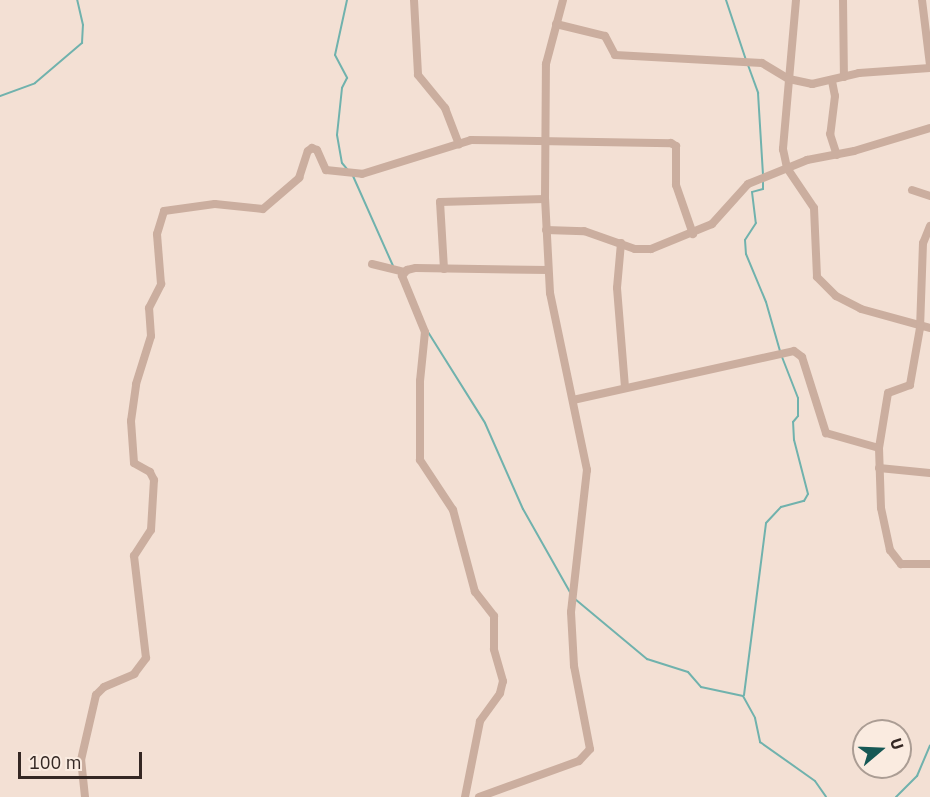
<!DOCTYPE html>
<style>
body{margin:0}
#map{position:relative;width:930px;height:797px;overflow:hidden;background:#f3e0d4;font-family:"IBM Plex Sans",sans-serif}
div>[style]{position:absolute}
[style*='--x']{left:calc(var(--x)*1px);top:calc(var(--y)*1px);width:calc(var(--w)*1px);rotate:calc(var(--a)*1deg)}
.stream>*{height:2px;margin:-1px;padding:0 1px;transform-origin:1px;border-radius:1px;background:#70b2ad}
.minor>*{height:8px;margin:-4px;padding:0 4px;transform-origin:4px;border-radius:4px;background:#cbae9f}
span{translate:-50% -50%;white-space:nowrap;text-align:center;line-height:1.15;-webkit-text-stroke:6px #faebe0;paint-order:stroke}
.north{position:absolute;left:852px;top:719px;width:60px;height:60px;box-sizing:border-box;background:#faebe0;border:2px solid #ab9d94;border-radius:50%;rotate:71deg;font-size:16px;font-weight:700;line-height:24px;text-align:center;color:#342723}
.north::after{content:'';display:block;margin:auto;width:21px;height:27px;background:#165855;clip-path:polygon(50% 0,100% 100%,50% 72%,0 100%)}
.scale{position:absolute;left:18px;top:752px;width:124px;height:27px;box-sizing:border-box;border:3px solid #342723;border-top:0;padding-left:8px;font-size:18px;line-height:21px;white-space:nowrap;color:#342723;-webkit-text-stroke:4px #faebe0;paint-order:stroke}
</style>
<div id="map">
<div class="stream">
<div style="--x:347;--y:0;--w:56;--a:102.3"></div>
<div style="--x:335;--y:55;--w:26;--a:62"></div>
<div style="--x:347;--y:78;--w:11;--a:117"></div>
<div style="--x:342;--y:88;--w:47;--a:96.1"></div>
<div style="--x:337;--y:135;--w:28;--a:80"></div>
<div style="--x:342;--y:163;--w:8;--a:50"></div>
<div style="--x:726;--y:0;--w:63;--a:71.6"></div>
<div style="--x:748;--y:65;--w:30;--a:70"></div>
<div style="--x:758;--y:93;--w:81;--a:86.5"></div>
<div style="--x:0;--y:96;--w:37;--a:-20"></div>
<div style="--x:35;--y:83;--w:62;--a:-40.4"></div>
<div style="--x:82;--y:43;--w:18;--a:-87"></div>
<div style="--x:83;--y:25;--w:26;--a:-103"></div>
<div style="--x:353;--y:176;--w:98;--a:66"></div>
<div style="--x:763;--y:180;--w:9;--a:90"></div>
<div style="--x:763;--y:189;--w:11;--a:165"></div>
<div style="--x:752;--y:192;--w:31;--a:83"></div>
<div style="--x:756;--y:223;--w:20;--a:123"></div>
<div style="--x:745;--y:240;--w:14;--a:86"></div>
<div style="--x:746;--y:254;--w:52;--a:67.4"></div>
<div style="--x:766;--y:302;--w:51;--a:74.1"></div>
<div style="--x:428;--y:332;--w:107;--a:57.9"></div>
<div style="--x:485;--y:423;--w:94;--a:66.2"></div>
<div style="--x:523;--y:509;--w:95;--a:60.5"></div>
<div style="--x:575;--y:599;--w:94;--a:39.8"></div>
<div style="--x:647;--y:659;--w:43;--a:17.6"></div>
<div style="--x:688;--y:672;--w:20;--a:49"></div>
<div style="--x:701;--y:687;--w:43;--a:12.1"></div>
<div style="--x:743;--y:696;--w:25;--a:61"></div>
<div style="--x:755;--y:718;--w:25;--a:78"></div>
<div style="--x:760;--y:742;--w:67;--a:35.3"></div>
<div style="--x:815;--y:781;--w:19;--a:55"></div>
<div style="--x:744;--y:695;--w:173;--a:-82.7"></div>
<div style="--x:766;--y:523;--w:22;--a:-47"></div>
<div style="--x:781;--y:507;--w:24;--a:-15"></div>
<div style="--x:804;--y:501;--w:8;--a:-60"></div>
<div style="--x:808;--y:494;--w:56;--a:-104.5"></div>
<div style="--x:794;--y:440;--w:18;--a:-93"></div>
<div style="--x:793;--y:422;--w:8;--a:-50"></div>
<div style="--x:798;--y:416;--w:18;--a:-90"></div>
<div style="--x:798;--y:398;--w:44;--a:-111.3"></div>
<div style="--x:896;--y:797;--w:30;--a:-45"></div>
<div style="--x:917;--y:776;--w:33;--a:-67"></div>
</div>
<div class="minor">
<div style="--x:414;--y:0;--w:75;--a:86.9"></div>
<div style="--x:418;--y:75;--w:43;--a:50.7"></div>
<div style="--x:445;--y:108;--w:39;--a:69"></div>
<div style="--x:796;--y:0;--w:150;--a:95"></div>
<div style="--x:783;--y:149;--w:19;--a:78"></div>
<div style="--x:787;--y:168;--w:48;--a:56"></div>
<div style="--x:814;--y:208;--w:69;--a:87.5"></div>
<div style="--x:817;--y:277;--w:27;--a:45"></div>
<div style="--x:836;--y:296;--w:28;--a:27"></div>
<div style="--x:861;--y:309;--w:72;--a:15.4"></div>
<div style="--x:843;--y:0;--w:77;--a:89.3"></div>
<div style="--x:922;--y:0;--w:65;--a:83"></div>
<div style="--x:556;--y:24;--w:50;--a:13.8"></div>
<div style="--x:605;--y:36;--w:21;--a:62"></div>
<div style="--x:615;--y:55;--w:147;--a:3.1"></div>
<div style="--x:762;--y:63;--w:31;--a:31"></div>
<div style="--x:789;--y:79;--w:24;--a:12"></div>
<div style="--x:812;--y:84;--w:48;--a:-13.2"></div>
<div style="--x:859;--y:73;--w:71;--a:-4"></div>
<div style="--x:832;--y:81;--w:15;--a:79"></div>
<div style="--x:835;--y:96;--w:38;--a:97"></div>
<div style="--x:830;--y:134;--w:22;--a:72"></div>
<div style="--x:912;--y:190;--w:19;--a:18"></div>
<div style="--x:930;--y:226;--w:18;--a:112"></div>
<div style="--x:923;--y:243;--w:85;--a:92"></div>
<div style="--x:920;--y:328;--w:58;--a:100"></div>
<div style="--x:910;--y:385;--w:23;--a:160"></div>
<div style="--x:888;--y:393;--w:56;--a:99.3"></div>
<div style="--x:879;--y:448;--w:60;--a:88.1"></div>
<div style="--x:881;--y:508;--w:43;--a:77.9"></div>
<div style="--x:890;--y:550;--w:18;--a:52"></div>
<div style="--x:901;--y:564;--w:29;--a:0"></div>
<div style="--x:546;--y:230;--w:38;--a:2"></div>
<div style="--x:584;--y:231;--w:54;--a:19.4"></div>
<div style="--x:635;--y:249;--w:16;--a:0"></div>
<div style="--x:651;--y:249;--w:66;--a:-22.3"></div>
<div style="--x:712;--y:224;--w:54;--a:-48"></div>
<div style="--x:748;--y:184;--w:64;--a:-22.1"></div>
<div style="--x:807;--y:160;--w:48;--a:-10.8"></div>
<div style="--x:854;--y:151;--w:79;--a:-16.8"></div>
<div style="--x:621;--y:243;--w:45;--a:95.1"></div>
<div style="--x:617;--y:288;--w:100;--a:85.4"></div>
<div style="--x:372;--y:264;--w:33;--a:14"></div>
<div style="--x:444;--y:269;--w:67;--a:-93.4"></div>
<div style="--x:440;--y:202;--w:105;--a:-1.6"></div>
<div style="--x:573;--y:400;--w:226;--a:-12.5"></div>
<div style="--x:794;--y:351;--w:10;--a:37"></div>
<div style="--x:802;--y:357;--w:80;--a:72.5"></div>
<div style="--x:826;--y:433;--w:55;--a:15.8"></div>
<div style="--x:879;--y:468;--w:51;--a:5.6"></div>
<div style="--x:85;--y:797;--w:37;--a:-96"></div>
<div style="--x:81;--y:760;--w:67;--a:-77"></div>
<div style="--x:96;--y:695;--w:11;--a:-45"></div>
<div style="--x:104;--y:687;--w:33;--a:-23"></div>
<div style="--x:134;--y:674;--w:20;--a:-53"></div>
<div style="--x:146;--y:658;--w:103;--a:-96.7"></div>
<div style="--x:134;--y:556;--w:31;--a:-57"></div>
<div style="--x:151;--y:530;--w:50;--a:-86.6"></div>
<div style="--x:154;--y:480;--w:9;--a:-117"></div>
<div style="--x:150;--y:472;--w:18;--a:-151"></div>
<div style="--x:134;--y:463;--w:42;--a:-94.1"></div>
<div style="--x:131;--y:421;--w:37;--a:-82"></div>
<div style="--x:136;--y:384;--w:50;--a:-72.6"></div>
<div style="--x:151;--y:336;--w:28;--a:-94"></div>
<div style="--x:149;--y:308;--w:27;--a:-63"></div>
<div style="--x:161;--y:284;--w:50;--a:-94.6"></div>
<div style="--x:157;--y:234;--w:24;--a:-73"></div>
<div style="--x:164;--y:211;--w:51;--a:-7.8"></div>
<div style="--x:215;--y:204;--w:48;--a:5.9"></div>
<div style="--x:263;--y:209;--w:48;--a:-40.7"></div>
<div style="--x:299;--y:178;--w:28;--a:-72"></div>
<div style="--x:308;--y:151;--w:5;--a:-37"></div>
<div style="--x:312;--y:148;--w:5;--a:22"></div>
<div style="--x:317;--y:150;--w:22;--a:66"></div>
<div style="--x:326;--y:170;--w:36;--a:6"></div>
<div style="--x:362;--y:174;--w:114;--a:-17.3"></div>
<div style="--x:471;--y:140;--w:200;--a:0.9"></div>
<div style="--x:671;--y:143;--w:6;--a:31"></div>
<div style="--x:676;--y:146;--w:39;--a:90"></div>
<div style="--x:676;--y:185;--w:52;--a:70.9"></div>
<div style="--x:465;--y:797;--w:77;--a:-78.8"></div>
<div style="--x:480;--y:721;--w:34;--a:-54"></div>
<div style="--x:500;--y:693;--w:12;--a:-76"></div>
<div style="--x:503;--y:681;--w:33;--a:-106"></div>
<div style="--x:494;--y:649;--w:33;--a:-90"></div>
<div style="--x:494;--y:616;--w:31;--a:-128"></div>
<div style="--x:475;--y:592;--w:85;--a:-105"></div>
<div style="--x:453;--y:510;--w:60;--a:-123.4"></div>
<div style="--x:420;--y:460;--w:79;--a:-90"></div>
<div style="--x:420;--y:381;--w:49;--a:-84.2"></div>
<div style="--x:425;--y:332;--w:61;--a:-112.3"></div>
<div style="--x:402;--y:276;--w:8;--a:-50"></div>
<div style="--x:407;--y:270;--w:9;--a:-13"></div>
<div style="--x:416;--y:268;--w:132;--a:0.9"></div>
<div style="--x:479;--y:797;--w:106;--a:-19.8"></div>
<div style="--x:579;--y:761;--w:16;--a:-47"></div>
<div style="--x:590;--y:749;--w:85;--a:-100.9"></div>
<div style="--x:574;--y:666;--w:54;--a:-93.2"></div>
<div style="--x:571;--y:612;--w:143;--a:-83.6"></div>
<div style="--x:587;--y:470;--w:181;--a:-101.8"></div>
<div style="--x:550;--y:293;--w:94;--a:-93"></div>
<div style="--x:545;--y:199;--w:135;--a:-89.6"></div>
<div style="--x:546;--y:64;--w:66;--a:-75.1"></div>
</div>
<div class="north">U</div>
<div class="scale">100 m</div>
</div>
